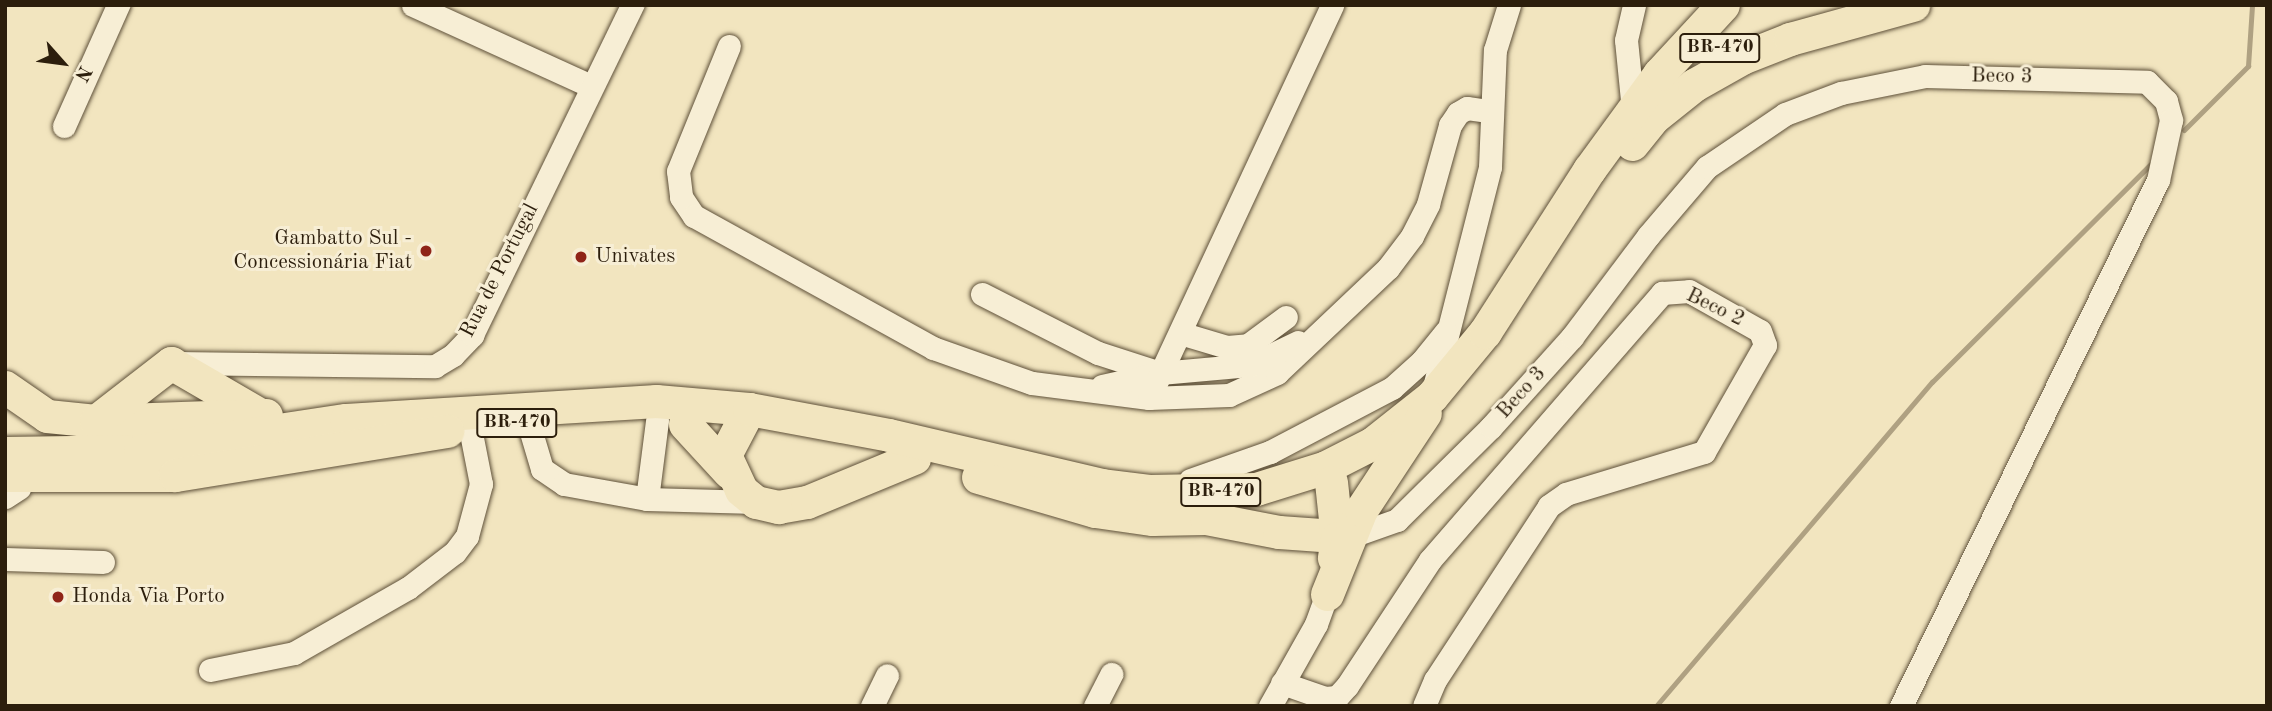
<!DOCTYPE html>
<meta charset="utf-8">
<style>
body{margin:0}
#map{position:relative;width:2272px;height:711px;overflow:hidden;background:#f2e5bf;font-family:"Old Standard TT",serif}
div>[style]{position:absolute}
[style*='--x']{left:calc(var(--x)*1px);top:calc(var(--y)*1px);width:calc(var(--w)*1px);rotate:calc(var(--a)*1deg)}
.stream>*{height:5px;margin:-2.5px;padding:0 2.5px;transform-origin:2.5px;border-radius:2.5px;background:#afa182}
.roads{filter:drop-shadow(0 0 2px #5e5039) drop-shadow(0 0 2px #5e5039)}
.minor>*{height:23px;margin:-11.5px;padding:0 11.5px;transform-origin:11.5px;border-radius:11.5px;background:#f7eed5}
.highway>*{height:33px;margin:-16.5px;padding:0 16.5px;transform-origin:16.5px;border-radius:16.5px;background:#f2e5bf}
.dots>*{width:19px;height:19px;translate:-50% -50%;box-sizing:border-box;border:4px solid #f7eed5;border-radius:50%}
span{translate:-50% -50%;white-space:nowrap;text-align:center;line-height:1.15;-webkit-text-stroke:6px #f7eed5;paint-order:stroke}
.shield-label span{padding:2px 5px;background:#f7eed5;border:2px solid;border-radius:5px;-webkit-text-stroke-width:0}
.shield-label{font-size:19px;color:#2c1e0c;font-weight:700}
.street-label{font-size:21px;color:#2c1e0c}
.poi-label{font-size:21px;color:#2c1e0c}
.right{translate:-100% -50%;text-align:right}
.left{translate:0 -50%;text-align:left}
.frame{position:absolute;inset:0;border:7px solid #2c1e0c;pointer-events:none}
.north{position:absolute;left:28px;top:28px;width:70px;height:70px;-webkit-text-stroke:5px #f7eed5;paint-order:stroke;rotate:118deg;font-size:19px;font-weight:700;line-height:28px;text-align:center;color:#2c1e0c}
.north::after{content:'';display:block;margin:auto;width:24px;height:32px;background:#2c1e0c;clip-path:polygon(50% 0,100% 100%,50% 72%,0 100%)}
</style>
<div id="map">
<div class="stream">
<div style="--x:2184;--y:130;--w:91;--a:-45"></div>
<div style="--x:2248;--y:66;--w:61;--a:-86.2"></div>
<div style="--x:1656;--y:706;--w:426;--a:-49.6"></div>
<div style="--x:1932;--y:382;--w:309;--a:-44.9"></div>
</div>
<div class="roads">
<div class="minor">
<div style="--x:413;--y:5;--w:196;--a:24.5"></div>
<div style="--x:729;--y:46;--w:135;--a:112.2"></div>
<div style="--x:678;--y:171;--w:26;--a:83"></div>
<div style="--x:681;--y:197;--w:23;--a:56"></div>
<div style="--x:694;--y:216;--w:273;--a:28.9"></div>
<div style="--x:933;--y:348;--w:105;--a:19.5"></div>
<div style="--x:1032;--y:383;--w:118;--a:7.3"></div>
<div style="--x:1149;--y:398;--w:80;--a:-2.1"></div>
<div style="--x:1229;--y:395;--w:53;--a:-24.6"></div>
<div style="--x:1277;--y:373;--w:153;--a:-43.4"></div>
<div style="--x:1388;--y:268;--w:40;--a:-53"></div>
<div style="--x:1412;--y:236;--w:36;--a:-63"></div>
<div style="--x:1428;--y:204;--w:82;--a:-74.4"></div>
<div style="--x:1450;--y:125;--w:14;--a:-56"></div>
<div style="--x:1458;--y:113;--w:10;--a:-29"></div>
<div style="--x:1467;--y:108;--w:22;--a:8"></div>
<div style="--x:1633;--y:110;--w:70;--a:-95.7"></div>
<div style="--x:1626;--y:40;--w:36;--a:-77"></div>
<div style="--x:64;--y:126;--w:133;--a:-65.9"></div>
<div style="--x:982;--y:294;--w:130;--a:27"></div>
<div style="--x:1098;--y:353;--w:65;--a:17.9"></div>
<div style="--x:1180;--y:333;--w:49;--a:16.6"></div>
<div style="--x:1227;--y:347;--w:21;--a:-5"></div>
<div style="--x:1248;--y:345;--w:47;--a:-36.4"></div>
<div style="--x:174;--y:363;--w:261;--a:0.7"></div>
<div style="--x:435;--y:366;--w:21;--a:-31"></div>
<div style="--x:453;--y:355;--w:28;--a:-46"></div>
<div style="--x:472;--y:335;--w:367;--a:-64.1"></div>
<div style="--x:1102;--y:386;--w:59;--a:-12.6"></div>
<div style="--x:1160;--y:373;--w:90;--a:-5.1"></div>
<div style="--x:1250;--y:365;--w:53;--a:-25.6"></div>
<div style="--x:1434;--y:387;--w:227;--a:-75.7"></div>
<div style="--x:1490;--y:167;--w:117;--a:-87.6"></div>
<div style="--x:1495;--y:50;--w:47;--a:-72.7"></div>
<div style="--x:1149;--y:398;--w:434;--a:-65"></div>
<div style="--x:528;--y:422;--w:49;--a:73.4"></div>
<div style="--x:542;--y:469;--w:27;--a:34"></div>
<div style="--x:564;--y:484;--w:84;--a:10.2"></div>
<div style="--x:647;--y:499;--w:109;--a:1.6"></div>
<div style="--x:1190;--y:480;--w:85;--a:-19.3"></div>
<div style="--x:1270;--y:452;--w:138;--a:-27.7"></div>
<div style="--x:1392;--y:388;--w:40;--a:-42"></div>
<div style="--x:1422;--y:361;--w:38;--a:-51"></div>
<div style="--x:5;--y:497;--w:17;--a:-33"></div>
<div style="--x:647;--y:499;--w:79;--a:-82.7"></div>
<div style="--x:1349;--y:537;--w:51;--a:-19.5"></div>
<div style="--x:1397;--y:520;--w:132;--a:-44.7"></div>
<div style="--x:1491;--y:427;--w:121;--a:-48"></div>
<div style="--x:1572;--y:337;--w:126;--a:-53"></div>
<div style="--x:1648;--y:236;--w:91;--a:-49.5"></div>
<div style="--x:1707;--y:167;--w:94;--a:-34.2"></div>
<div style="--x:1785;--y:114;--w:60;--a:-20.6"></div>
<div style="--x:1841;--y:93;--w:86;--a:-11.4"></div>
<div style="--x:1925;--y:76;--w:222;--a:1.5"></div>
<div style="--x:2147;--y:82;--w:27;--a:45"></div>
<div style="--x:2166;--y:101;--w:20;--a:75"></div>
<div style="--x:2171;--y:120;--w:61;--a:102.2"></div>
<div style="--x:2158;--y:180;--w:585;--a:116.04"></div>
<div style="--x:5;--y:559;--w:98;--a:1.8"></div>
<div style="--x:210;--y:670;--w:86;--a:-11.4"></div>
<div style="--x:294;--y:653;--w:131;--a:-29.7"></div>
<div style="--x:408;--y:588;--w:59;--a:-37.5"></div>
<div style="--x:455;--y:552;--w:20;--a:-53"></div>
<div style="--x:467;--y:536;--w:54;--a:-74.9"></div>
<div style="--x:481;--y:484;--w:57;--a:-101.1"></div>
<div style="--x:1282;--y:683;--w:46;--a:19.2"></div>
<div style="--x:1325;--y:698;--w:12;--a:-5"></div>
<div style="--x:1337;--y:697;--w:15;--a:-48"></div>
<div style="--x:1347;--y:686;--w:151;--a:-56.6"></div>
<div style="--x:1430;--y:560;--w:354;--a:-49"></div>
<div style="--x:1662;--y:293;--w:27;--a:-4"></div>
<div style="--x:1689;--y:291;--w:81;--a:29.4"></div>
<div style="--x:1760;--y:331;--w:15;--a:70"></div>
<div style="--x:1765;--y:345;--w:123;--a:119.7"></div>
<div style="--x:1704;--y:452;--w:144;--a:163.1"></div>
<div style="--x:1566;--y:494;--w:21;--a:145"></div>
<div style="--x:1549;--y:506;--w:208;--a:123.2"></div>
<div style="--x:1435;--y:680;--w:28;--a:113"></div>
<div style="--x:872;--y:706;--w:34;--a:-64"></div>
<div style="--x:1095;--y:706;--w:36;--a:-63"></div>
<div style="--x:1270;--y:706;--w:94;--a:-60.7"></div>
<div style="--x:1316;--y:624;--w:32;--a:-70"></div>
</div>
<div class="highway">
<div style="--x:1632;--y:144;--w:33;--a:-51"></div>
<div style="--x:1653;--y:118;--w:53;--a:-38.8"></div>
<div style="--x:1694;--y:85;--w:55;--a:-29.4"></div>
<div style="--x:1742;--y:58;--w:52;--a:-21.6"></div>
<div style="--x:1790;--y:39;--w:128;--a:-15.5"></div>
<div style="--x:171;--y:363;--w:102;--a:30.1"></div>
<div style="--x:5;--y:387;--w:51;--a:34.6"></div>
<div style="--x:47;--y:416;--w:49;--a:5.8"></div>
<div style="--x:96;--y:421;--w:170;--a:-2"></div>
<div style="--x:749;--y:409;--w:52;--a:117.6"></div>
<div style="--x:725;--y:455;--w:38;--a:65"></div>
<div style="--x:741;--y:490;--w:19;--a:39"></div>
<div style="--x:756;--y:502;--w:23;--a:13"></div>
<div style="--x:778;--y:507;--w:29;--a:-10"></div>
<div style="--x:807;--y:502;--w:116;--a:-22.4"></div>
<div style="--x:96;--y:421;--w:95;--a:-37.7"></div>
<div style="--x:685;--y:424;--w:65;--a:47.5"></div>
<div style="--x:5;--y:453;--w:135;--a:-0.8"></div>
<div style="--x:140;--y:451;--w:208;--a:-8.6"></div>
<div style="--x:346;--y:420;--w:311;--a:-3.5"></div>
<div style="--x:656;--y:401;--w:93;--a:4.9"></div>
<div style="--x:749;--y:409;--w:142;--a:10.5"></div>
<div style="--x:889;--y:435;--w:219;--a:13.2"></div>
<div style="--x:1102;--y:485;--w:47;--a:7.3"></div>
<div style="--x:1149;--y:491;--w:107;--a:-1.1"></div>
<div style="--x:1256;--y:489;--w:73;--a:-17.4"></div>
<div style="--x:1326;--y:467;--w:53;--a:-27.1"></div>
<div style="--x:1373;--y:443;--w:75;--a:-38.5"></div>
<div style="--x:1432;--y:396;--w:83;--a:-50.4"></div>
<div style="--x:1485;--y:332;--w:193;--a:-57.3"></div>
<div style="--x:1589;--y:170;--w:119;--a:-53.9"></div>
<div style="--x:1659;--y:74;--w:94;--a:-47.2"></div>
<div style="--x:5;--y:475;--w:170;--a:0"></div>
<div style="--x:175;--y:475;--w:276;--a:-9.2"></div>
<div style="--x:978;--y:477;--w:122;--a:16.2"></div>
<div style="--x:1095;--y:511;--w:58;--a:8"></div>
<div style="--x:1152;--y:519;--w:54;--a:-1.1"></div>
<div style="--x:1206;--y:518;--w:74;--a:10.9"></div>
<div style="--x:1279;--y:532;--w:70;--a:4.1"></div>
<div style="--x:1331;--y:482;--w:56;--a:83.9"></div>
<div style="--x:1337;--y:538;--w:20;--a:99"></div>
<div style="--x:1327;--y:594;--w:91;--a:-68"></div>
<div style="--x:1361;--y:510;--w:116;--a:-56.6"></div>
</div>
</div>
<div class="dots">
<div style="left:426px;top:251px;background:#8f2418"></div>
<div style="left:581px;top:257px;background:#8f2418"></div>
<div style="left:58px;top:597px;background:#8f2418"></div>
</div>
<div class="shield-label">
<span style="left:1720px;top:48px">BR-470</span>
<span style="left:517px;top:423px">BR-470</span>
<span style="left:1221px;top:492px">BR-470</span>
</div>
<div class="street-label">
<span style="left:2002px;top:77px;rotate:1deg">Beco 3</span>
<span style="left:500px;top:271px;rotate:-63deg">Rua de Portugal</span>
<span style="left:1715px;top:308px;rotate:26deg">Beco 2</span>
<span style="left:1522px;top:393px;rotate:-48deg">Beco 3</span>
</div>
<div class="poi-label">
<span class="right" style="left:412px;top:251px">Gambatto Sul -<br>Concessionária Fiat</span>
<span class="left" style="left:595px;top:257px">Univates</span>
<span class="left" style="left:72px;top:597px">Honda Via Porto</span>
</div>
<div class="frame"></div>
<div class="north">N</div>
</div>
